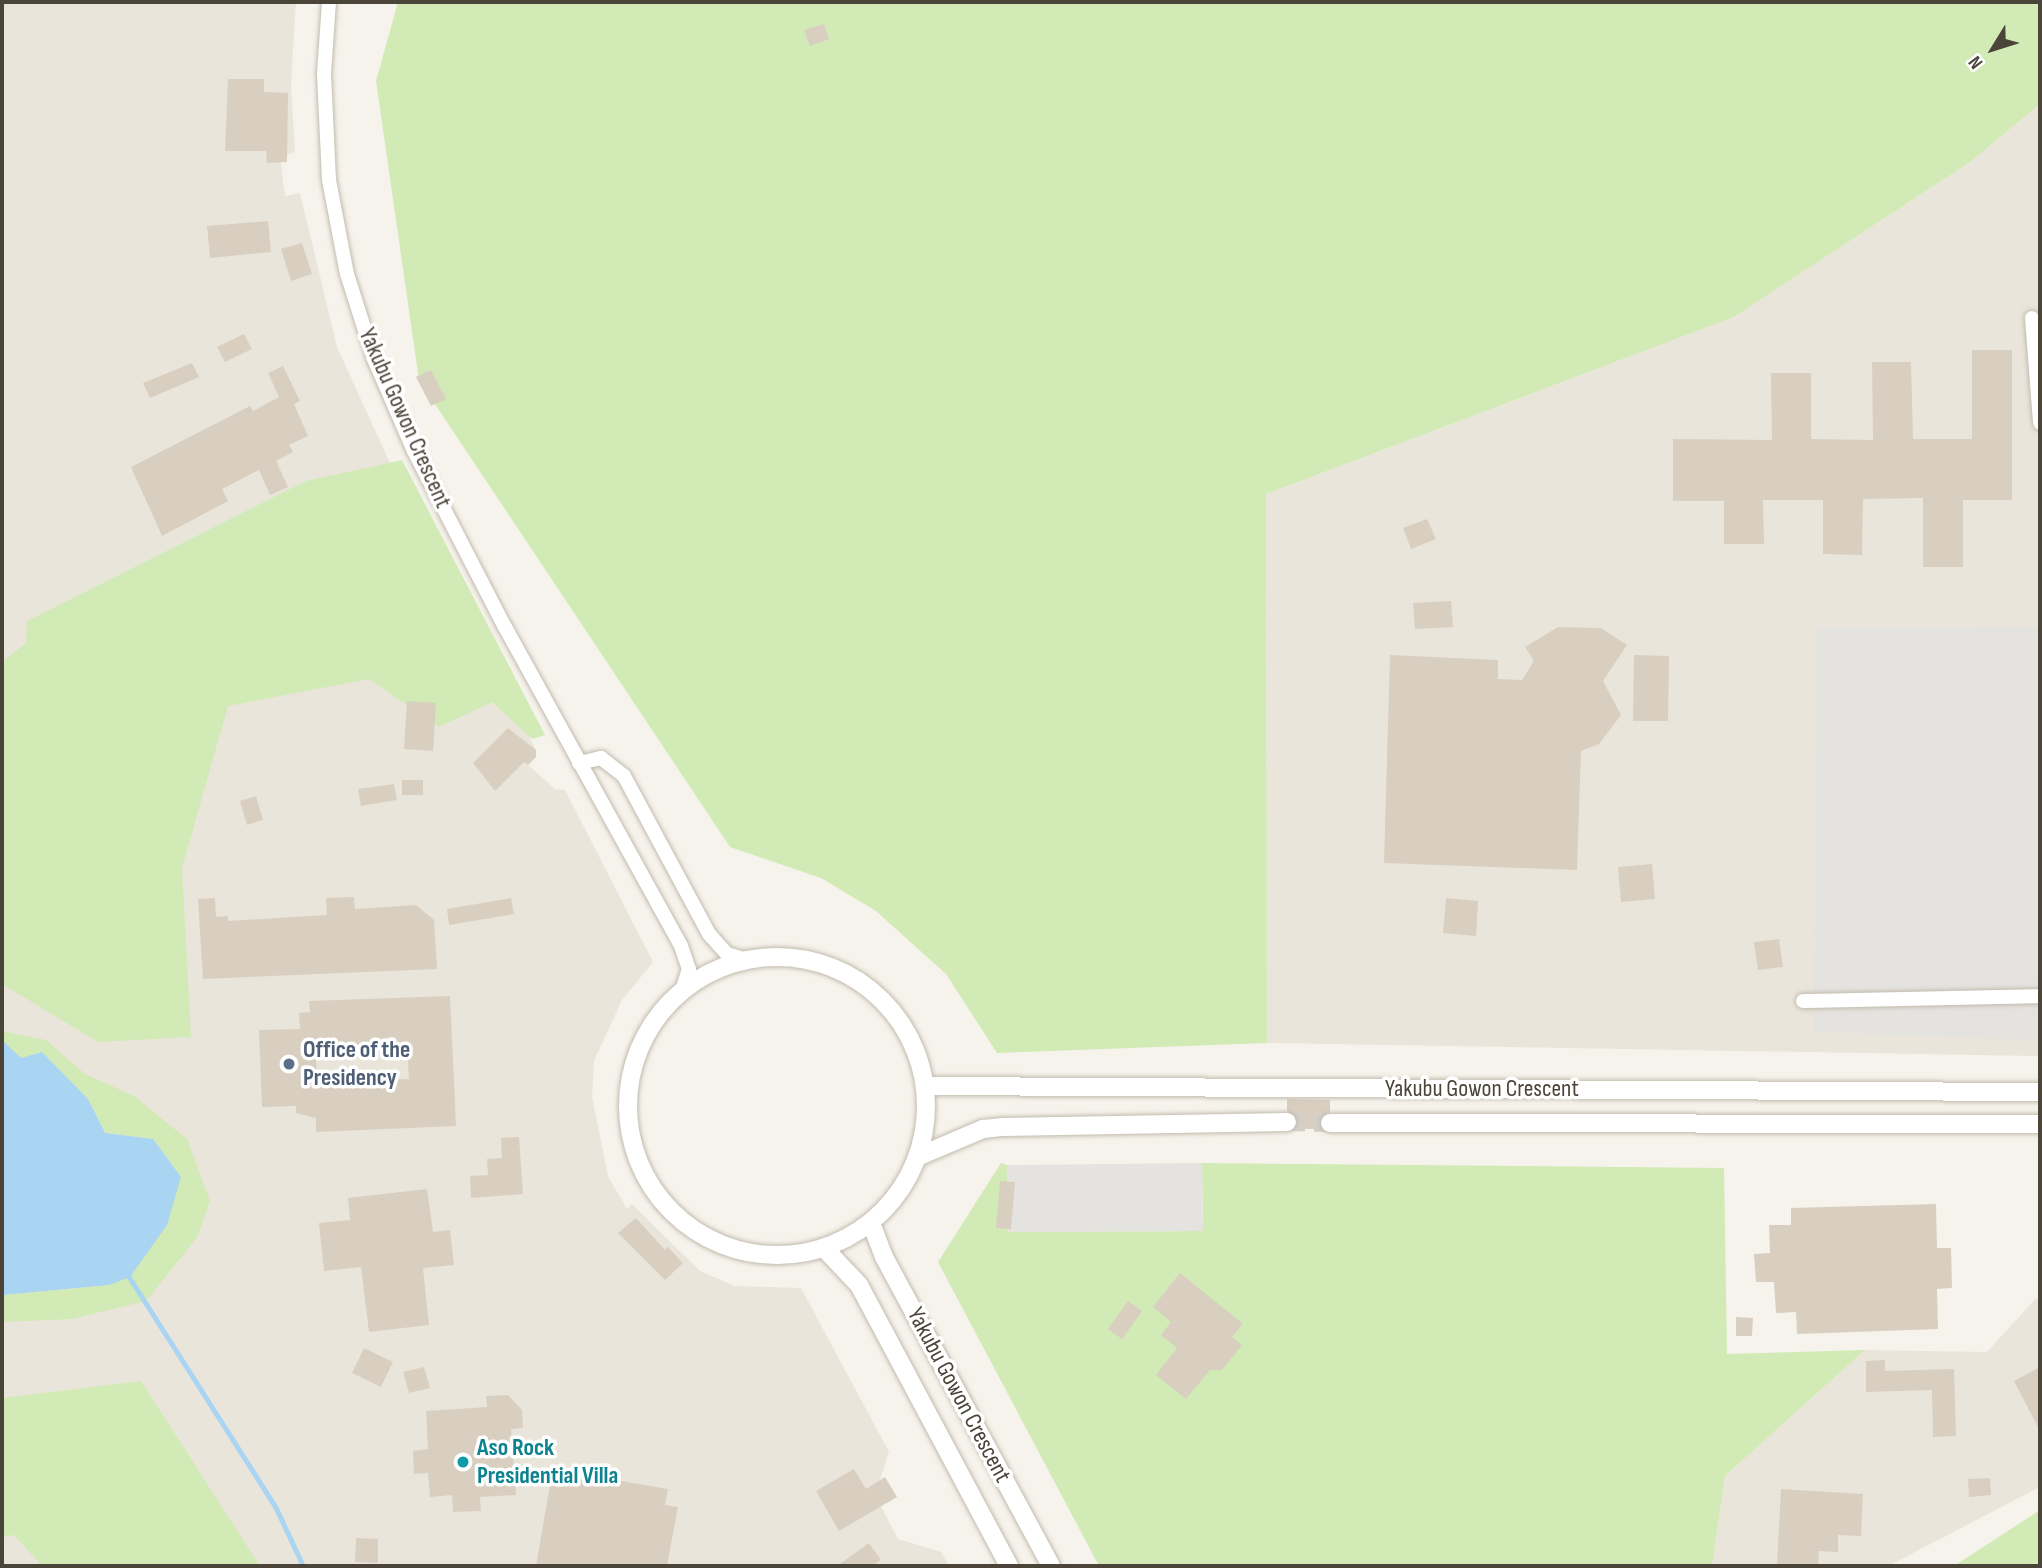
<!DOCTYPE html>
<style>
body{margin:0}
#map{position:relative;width:2042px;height:1568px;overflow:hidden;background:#f6f3ec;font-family:"Sofia Sans Condensed",sans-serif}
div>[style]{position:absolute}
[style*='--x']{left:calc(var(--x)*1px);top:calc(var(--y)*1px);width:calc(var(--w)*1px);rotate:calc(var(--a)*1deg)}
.residential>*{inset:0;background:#eae5da}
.green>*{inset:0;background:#d2eab5}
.parking>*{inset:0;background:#e5e3e0}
.water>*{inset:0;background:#a9d4f2}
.stream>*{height:5px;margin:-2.5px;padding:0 2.5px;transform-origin:2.5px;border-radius:2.5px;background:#a9d4f2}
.building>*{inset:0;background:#d8cfc1}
.tertiary-tunnel>*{height:18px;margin-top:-9px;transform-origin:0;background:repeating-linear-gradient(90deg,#d4d0c8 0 18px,transparent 0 27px)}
.roads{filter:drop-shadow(0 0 2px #c2bbae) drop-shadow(0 0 2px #c2bbae)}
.minor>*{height:14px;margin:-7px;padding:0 7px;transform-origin:7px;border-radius:7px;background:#fff}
.tertiary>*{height:18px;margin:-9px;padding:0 9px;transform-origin:9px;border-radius:9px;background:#fff}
.tertiary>.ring{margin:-9px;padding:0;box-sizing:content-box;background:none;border:18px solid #fff;border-radius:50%}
.dots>*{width:19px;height:19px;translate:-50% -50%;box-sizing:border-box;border:4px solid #fff;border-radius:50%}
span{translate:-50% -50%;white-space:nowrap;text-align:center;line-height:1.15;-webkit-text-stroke:7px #fff;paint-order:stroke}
.street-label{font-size:24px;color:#4b4439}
.service-label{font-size:24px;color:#4e5e75;font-weight:700}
.left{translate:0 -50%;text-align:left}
.culture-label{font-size:24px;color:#0d838f;font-weight:700}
.frame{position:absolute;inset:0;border:4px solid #4b4439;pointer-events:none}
.north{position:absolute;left:1958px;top:14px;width:70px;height:70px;-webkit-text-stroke:5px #fff;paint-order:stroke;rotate:232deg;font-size:19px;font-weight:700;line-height:28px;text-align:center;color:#4b4439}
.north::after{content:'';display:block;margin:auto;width:24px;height:32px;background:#4b4439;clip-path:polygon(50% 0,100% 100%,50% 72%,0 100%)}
</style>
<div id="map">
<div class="residential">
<div style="clip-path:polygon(2px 2px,296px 2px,291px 85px,295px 152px,280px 157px,285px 196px,300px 193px,337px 347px,390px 463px,536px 750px,528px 765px,555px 789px,565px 790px,653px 962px,622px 1000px,594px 1061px,592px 1097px,608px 1176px,627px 1209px,632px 1204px,700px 1271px,735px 1286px,801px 1288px,889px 1452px,875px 1495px,882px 1508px,898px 1539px,941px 1552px,949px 1566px,2px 1566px)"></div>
<div style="clip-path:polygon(2040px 104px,2040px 1056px,1267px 1043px,1266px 494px,1734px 317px,1970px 162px)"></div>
<div style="clip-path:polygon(2036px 1298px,2040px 1304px,2040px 1487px,1888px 1566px,1712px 1566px,1725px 1476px,1865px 1350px,1987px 1352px)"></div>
</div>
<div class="green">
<div style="clip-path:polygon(398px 2px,2040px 2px,2040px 104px,1970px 162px,1734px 317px,1266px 494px,1267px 1043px,997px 1053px,946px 974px,876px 911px,821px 878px,730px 847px,419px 380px,376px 81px)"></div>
<div style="clip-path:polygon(402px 460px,545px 735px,532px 739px,492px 702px,439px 727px,369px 679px,228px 706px,182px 868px,191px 1037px,98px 1042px,2px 984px,2px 662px,26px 643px,27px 621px,306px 481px)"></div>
<div style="clip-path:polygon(2px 1031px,46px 1040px,85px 1074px,134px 1096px,187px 1139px,210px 1201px,198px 1236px,146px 1301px,72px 1319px,2px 1322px,2px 1295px,109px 1285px,153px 1139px,105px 1133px,88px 1099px,42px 1053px,21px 1059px,2px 1040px)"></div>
<div style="clip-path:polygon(1001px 1163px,1007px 1165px,1008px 1232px,1203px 1231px,1202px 1163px,1724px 1168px,1727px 1354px,1865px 1350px,1725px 1476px,1712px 1566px,1099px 1566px,938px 1262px)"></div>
<div style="clip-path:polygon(141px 1381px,260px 1566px,42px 1566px,14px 1535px,2px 1537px,2px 1398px)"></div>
<div style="clip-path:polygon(2040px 1510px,2040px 1566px,1954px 1566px)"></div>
</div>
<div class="parking">
<div style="clip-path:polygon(2040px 627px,2040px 1036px,2034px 1040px,1814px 1032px,1817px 628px)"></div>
<div style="clip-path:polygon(1202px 1163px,1203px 1231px,1008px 1232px,1007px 1165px)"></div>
</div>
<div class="water">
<div style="clip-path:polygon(2px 1040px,21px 1058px,42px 1052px,88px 1099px,105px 1133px,153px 1139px,181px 1177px,167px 1225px,130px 1277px,109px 1285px,2px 1295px)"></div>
</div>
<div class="stream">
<div style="--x:127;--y:1274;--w:275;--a:57.5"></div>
<div style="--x:275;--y:1506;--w:66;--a:65"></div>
</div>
<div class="building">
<div style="clip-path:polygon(824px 24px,829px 39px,810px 46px,804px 30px)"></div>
<div style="clip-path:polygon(228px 79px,264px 79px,264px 92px,288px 93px,287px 162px,267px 163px,266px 151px,225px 151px)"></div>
<div style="clip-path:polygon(268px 221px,271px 252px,210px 258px,207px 226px)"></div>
<div style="clip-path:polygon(302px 243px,312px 274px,291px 281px,281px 249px)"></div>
<div style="clip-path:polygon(244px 334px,252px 349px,225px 362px,217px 347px)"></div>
<div style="clip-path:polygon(1972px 350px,2012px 350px,2012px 500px,1963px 500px,1963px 567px,1923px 567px,1923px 498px,1863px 499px,1862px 555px,1823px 554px,1823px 500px,1763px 500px,1764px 544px,1724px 544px,1724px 501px,1673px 501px,1673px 439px,1772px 440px,1771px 373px,1811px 373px,1811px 439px,1873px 440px,1872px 362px,1911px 362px,1913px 439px,1972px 439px)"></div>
<div style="clip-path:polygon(192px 363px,199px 377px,150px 398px,143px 383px)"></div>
<div style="clip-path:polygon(283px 366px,300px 401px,294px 404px,308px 436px,289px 445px,293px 452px,276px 461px,288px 487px,270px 495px,259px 470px,222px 489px,228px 501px,162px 536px,131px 467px,250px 406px,253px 411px,279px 397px,268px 373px)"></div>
<div style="clip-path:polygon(431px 370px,446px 399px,431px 406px,416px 377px)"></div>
<div style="clip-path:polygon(1427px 519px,1436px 539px,1411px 549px,1403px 528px)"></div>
<div style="clip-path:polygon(1451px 601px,1453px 627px,1415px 629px,1413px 603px)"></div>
<div style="clip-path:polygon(1558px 627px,1601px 628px,1627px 645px,1603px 681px,1621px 715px,1599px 744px,1581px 751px,1577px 870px,1384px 863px,1390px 655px,1498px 660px,1498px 679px,1522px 680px,1534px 661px,1525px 647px)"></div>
<div style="clip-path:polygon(1634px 655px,1669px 656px,1668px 721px,1633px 721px)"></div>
<div style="clip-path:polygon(407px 701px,436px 703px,433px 751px,404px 749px)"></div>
<div style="clip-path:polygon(508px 728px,536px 750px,536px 757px,528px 765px,524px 762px,495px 791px,473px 763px)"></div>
<div style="clip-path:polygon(402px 780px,423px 780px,423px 795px,402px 795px)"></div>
<div style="clip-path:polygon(394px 784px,397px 800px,361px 806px,358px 789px)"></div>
<div style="clip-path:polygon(256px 796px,263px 820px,247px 825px,240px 801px)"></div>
<div style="clip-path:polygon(1652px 864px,1655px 899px,1621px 902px,1618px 867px)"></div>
<div style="clip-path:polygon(354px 897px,355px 909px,416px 905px,434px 920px,437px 969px,203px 979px,198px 899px,215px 898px,216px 917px,228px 916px,228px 921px,327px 915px,326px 898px)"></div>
<div style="clip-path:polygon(511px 898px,514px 914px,449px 925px,447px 909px)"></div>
<div style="clip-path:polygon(1446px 898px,1478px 901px,1476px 936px,1443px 933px)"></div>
<div style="clip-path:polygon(1779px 939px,1783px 967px,1758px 970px,1754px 942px)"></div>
<div style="clip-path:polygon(evenodd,450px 996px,456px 1126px,316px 1132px,316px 1118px,296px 1113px,296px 1106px,262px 1107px,259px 1030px,300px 1029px,299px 1013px,310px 1012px,309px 1001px,450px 996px,407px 1045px,409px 1079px,317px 1083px,316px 1049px,407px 1045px)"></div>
<div style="clip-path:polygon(1287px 1099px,1330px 1100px,1330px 1112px,1320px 1118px,1321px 1129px,1296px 1129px,1298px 1121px,1287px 1111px)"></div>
<div style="clip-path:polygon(519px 1137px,523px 1194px,471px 1198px,470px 1176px,488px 1175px,487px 1159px,502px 1158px,501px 1138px)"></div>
<div style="clip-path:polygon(1000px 1181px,1015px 1182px,1011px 1229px,996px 1228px)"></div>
<div style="clip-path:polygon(427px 1189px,433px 1232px,450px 1230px,454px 1265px,423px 1268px,429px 1325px,369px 1332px,361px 1267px,324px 1271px,319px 1223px,350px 1220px,348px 1198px)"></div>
<div style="clip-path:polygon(1936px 1204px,1937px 1248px,1951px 1248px,1952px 1288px,1937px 1289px,1938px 1329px,1797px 1334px,1796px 1312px,1776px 1313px,1774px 1282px,1756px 1282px,1754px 1254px,1770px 1253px,1769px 1225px,1791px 1225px,1791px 1208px)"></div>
<div style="clip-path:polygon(636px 1218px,665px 1250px,668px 1247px,683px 1263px,665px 1280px,618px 1233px)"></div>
<div style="clip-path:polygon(1180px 1273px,1243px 1324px,1232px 1337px,1242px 1345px,1222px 1370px,1210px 1370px,1186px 1399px,1156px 1375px,1177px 1348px,1161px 1335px,1171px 1322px,1153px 1307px)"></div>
<div style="clip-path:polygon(1128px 1301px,1142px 1311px,1122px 1339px,1108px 1329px)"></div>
<div style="clip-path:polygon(1736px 1317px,1753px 1318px,1752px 1336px,1736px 1336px)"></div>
<div style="clip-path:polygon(364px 1348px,393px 1362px,381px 1387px,352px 1373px)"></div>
<div style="clip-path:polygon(1885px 1360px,1885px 1371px,1954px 1369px,1956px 1436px,1933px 1437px,1932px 1390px,1866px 1392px,1866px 1361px)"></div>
<div style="clip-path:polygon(424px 1367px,430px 1388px,409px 1393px,403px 1372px)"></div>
<div style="clip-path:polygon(2040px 1367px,2040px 1431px,2014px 1381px)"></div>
<div style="clip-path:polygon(508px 1395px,522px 1410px,523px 1428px,511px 1429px,516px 1495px,480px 1497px,481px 1511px,453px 1512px,452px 1495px,430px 1497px,428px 1473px,414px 1474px,413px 1451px,428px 1449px,426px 1411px,487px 1407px,486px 1396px)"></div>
<div style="clip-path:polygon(854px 1469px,866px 1489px,885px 1477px,897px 1497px,839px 1531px,816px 1491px)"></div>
<div style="clip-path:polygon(563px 1471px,668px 1489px,665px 1505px,678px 1507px,667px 1566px,536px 1566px,550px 1485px,561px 1487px)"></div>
<div style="clip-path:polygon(1990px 1478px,1991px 1495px,1969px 1497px,1968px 1479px)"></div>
<div style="clip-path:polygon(1781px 1489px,1863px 1494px,1861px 1536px,1838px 1535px,1838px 1552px,1819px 1551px,1818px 1566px,1777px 1566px)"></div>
<div style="clip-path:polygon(356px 1538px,378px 1539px,378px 1563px,355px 1562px)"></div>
<div style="clip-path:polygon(869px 1543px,881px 1560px,872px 1566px,837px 1566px)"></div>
</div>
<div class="tertiary-tunnel">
<div style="--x:1287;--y:1122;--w:43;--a:1.3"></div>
</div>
<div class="roads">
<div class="minor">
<div style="--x:329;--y:2;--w:72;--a:94"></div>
<div style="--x:324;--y:74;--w:106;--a:87.3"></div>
<div style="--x:329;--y:180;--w:96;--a:79.2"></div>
<div style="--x:347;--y:274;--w:89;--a:72.4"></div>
<div style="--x:374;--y:359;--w:100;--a:66.5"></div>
<div style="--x:414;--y:451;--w:198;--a:62.7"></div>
<div style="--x:505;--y:627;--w:364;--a:61.1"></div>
<div style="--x:681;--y:946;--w:24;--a:71"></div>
<div style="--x:689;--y:969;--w:20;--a:108"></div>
<div style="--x:2032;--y:318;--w:105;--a:85.6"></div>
<div style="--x:579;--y:763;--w:23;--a:-13"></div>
<div style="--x:601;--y:758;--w:29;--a:38"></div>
<div style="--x:624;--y:776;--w:179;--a:61.7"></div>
<div style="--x:709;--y:934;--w:27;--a:48"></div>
<div style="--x:727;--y:954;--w:17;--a:17"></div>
<div style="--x:1803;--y:1001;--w:237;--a:-1.2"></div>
</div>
<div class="tertiary">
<div class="ring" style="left:628px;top:957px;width:280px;height:280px"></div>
<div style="--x:925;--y:1086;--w:1115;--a:0.31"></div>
<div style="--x:1330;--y:1123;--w:710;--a:0.08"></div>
<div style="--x:917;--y:1157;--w:72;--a:-23"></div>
<div style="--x:983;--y:1129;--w:20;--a:-6"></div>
<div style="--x:1003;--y:1127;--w:284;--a:-1"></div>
<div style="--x:871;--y:1223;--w:36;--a:69"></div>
<div style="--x:884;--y:1257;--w:351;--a:61.6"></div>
<div style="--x:824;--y:1248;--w:51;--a:46.6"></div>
<div style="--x:859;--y:1285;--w:319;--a:61.9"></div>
</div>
</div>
<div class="dots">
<div style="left:289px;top:1064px;background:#5c6f8a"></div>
<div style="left:463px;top:1462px;background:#0f9aa8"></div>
</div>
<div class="street-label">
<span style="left:405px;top:418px;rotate:66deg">Yakubu Gowon Crescent</span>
<span style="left:1482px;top:1089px">Yakubu Gowon Crescent</span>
<span style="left:959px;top:1395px;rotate:62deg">Yakubu Gowon Crescent</span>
</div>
<div class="service-label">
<span class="left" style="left:303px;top:1064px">Office of the<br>Presidency</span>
</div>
<div class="culture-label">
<span class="left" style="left:477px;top:1462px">Aso Rock<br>Presidential Villa</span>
</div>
<div class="frame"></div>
<div class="north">N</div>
</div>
